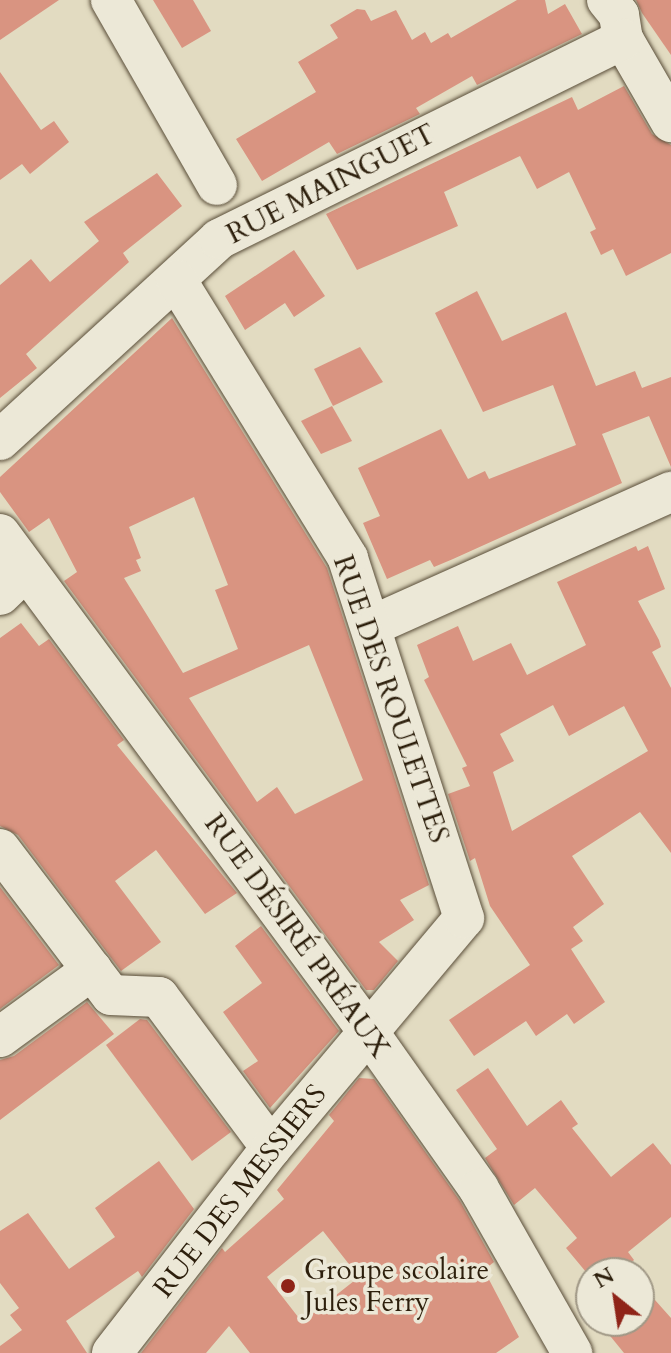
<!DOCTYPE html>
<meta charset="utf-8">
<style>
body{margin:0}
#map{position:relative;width:671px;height:1353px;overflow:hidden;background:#e2dbc1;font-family:Cardo,serif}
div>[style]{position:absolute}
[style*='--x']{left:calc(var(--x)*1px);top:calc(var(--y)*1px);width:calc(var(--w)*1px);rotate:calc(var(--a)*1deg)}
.building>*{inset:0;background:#d99481}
.roads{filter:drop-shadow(0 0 2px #5a4e39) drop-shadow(0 0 2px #5a4e39)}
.minor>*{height:40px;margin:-20px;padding:0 20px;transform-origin:20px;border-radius:20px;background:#ece8d7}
.dots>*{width:22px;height:22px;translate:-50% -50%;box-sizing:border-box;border:4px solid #ece8d7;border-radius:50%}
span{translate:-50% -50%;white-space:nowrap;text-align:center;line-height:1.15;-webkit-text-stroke:7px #ece8d7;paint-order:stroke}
.street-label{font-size:28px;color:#2d1f0c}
.poi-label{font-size:28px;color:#2d1f0c}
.left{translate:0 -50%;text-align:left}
.north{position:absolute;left:575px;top:1257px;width:80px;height:80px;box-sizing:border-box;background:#ece8d7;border:2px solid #a09886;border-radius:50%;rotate:330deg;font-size:22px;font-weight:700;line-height:32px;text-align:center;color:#2d1f0c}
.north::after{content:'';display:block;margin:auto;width:28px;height:36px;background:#8f2418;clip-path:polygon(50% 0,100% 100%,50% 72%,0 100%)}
</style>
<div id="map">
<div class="building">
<div style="clip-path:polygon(0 0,59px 0,0 40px)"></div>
<div style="clip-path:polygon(153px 0,193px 0,211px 31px,182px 48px)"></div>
<div style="clip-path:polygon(517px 0,545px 0,548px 14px,565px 4px,582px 34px,477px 85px,472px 76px,416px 108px,420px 114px,337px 154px,329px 142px,262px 181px,236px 139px,316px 92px,298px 62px,338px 38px,330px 25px,357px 9px,365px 10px,371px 21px,396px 10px,412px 40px,425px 32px,431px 43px,448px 33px,451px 38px)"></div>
<div style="clip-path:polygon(636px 0,671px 0,671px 55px,642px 13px)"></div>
<div style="clip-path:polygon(0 72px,41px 130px,54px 121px,69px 142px,30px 174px,22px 164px,0 180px)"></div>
<div style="clip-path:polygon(624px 86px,652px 134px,671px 145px,671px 253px,626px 276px,613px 249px,601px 255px,590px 232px,596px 229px,569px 172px,537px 189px,520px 156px,444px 192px,458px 226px,357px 270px,326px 214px,572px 97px,578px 110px)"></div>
<div style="clip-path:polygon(157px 173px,182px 206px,123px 253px,129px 262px,26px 354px,37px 368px,0 398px,0 285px,31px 259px,50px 282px,99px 241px,84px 222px)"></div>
<div style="clip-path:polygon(294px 250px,325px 296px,294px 317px,285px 303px,245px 330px,225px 296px)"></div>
<div style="clip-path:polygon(477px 291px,502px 341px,566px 312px,596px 386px,635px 371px,642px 388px,671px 377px,671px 467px,649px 416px,602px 434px,622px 483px,453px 559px,434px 567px,430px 560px,387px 579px,363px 523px,380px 516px,358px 468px,441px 429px,468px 479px,485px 471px,489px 479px,576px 445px,553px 385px,483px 412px,435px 313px)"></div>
<div style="clip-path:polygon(evenodd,172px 318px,327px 568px,429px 885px,400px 900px,414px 920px,379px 942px,398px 961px,374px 990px,366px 990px,64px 581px,77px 572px,49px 518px,29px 532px,0 492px,0 477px,172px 318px,194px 497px,228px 585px,215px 590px,238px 649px,183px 673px,124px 578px,141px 571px,136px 560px,141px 558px,129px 527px,194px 497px,172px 318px,309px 645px,363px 780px,295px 814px,277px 787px,257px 802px,189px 698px,309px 645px)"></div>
<div style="clip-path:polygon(360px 347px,383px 382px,333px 406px,314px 369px)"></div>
<div style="clip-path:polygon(332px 406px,352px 441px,321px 454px,301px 421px)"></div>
<div style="clip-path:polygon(evenodd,636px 546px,638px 551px,648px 546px,665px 589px,638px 601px,659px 640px,661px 647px,652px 652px,671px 688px,671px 853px,640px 812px,572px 856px,604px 904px,573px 927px,583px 941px,571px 949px,605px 1002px,574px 1024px,567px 1014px,536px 1036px,526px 1021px,474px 1056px,449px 1020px,530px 965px,490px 906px,475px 858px,470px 861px,448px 794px,470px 786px,462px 768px,467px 766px,424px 680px,429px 677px,417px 645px,458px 626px,473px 661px,511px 643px,527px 675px,586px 645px,557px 582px,636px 546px,553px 705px,569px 736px,624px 706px,648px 751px,512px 831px,493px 772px,514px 761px,500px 734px,553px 705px)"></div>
<div style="clip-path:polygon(21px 623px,39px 646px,49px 639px,124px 740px,117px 745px,237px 893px,205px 914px,156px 850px,115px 881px,161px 942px,121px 971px,18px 835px,0 826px,0 638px)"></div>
<div style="clip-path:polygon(0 887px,59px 965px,0 1009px)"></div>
<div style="clip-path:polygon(261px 926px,339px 1031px,270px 1108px,243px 1071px,258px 1061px,223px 1012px,262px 983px,235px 946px)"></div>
<div style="clip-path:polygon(87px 1002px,114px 1034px,0 1120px,0 1060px,14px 1056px)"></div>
<div style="clip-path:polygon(140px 1019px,147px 1020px,231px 1132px,192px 1161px,106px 1045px)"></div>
<div style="clip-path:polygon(488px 1068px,527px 1126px,561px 1100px,578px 1124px,572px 1128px,611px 1177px,653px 1143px,671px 1165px,671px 1217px,628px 1252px,634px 1260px,626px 1267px,631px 1273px,591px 1273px,591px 1278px,566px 1248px,577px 1238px,535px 1188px,514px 1205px,485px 1158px,497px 1149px,456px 1090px)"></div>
<div style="clip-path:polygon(evenodd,359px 1078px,374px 1079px,460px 1201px,494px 1262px,484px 1270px,519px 1337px,496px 1353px,250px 1353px,229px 1326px,206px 1353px,141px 1353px,222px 1248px,225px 1252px,284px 1199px,277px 1190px,334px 1121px,329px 1115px,359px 1078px,323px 1231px,359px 1277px,302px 1322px,267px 1277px,323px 1231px)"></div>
<div style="clip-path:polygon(159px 1161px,194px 1209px,142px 1277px,138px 1271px,66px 1321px,87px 1353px,0 1353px,0 1346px,22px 1330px,10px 1315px,19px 1308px,0 1283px,0 1231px,28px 1213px,69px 1269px,115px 1237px,95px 1208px)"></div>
<div style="clip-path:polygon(639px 1282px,671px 1318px,671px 1353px,624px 1353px,598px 1321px,639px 1321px)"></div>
<div style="clip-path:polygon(591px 1284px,591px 1313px,576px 1296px)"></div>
</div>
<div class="roads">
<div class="minor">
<div style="--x:111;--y:0;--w:213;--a:60.2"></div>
<div style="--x:607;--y:0;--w:19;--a:51"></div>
<div style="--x:619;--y:15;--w:24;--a:81"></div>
<div style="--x:623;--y:39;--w:96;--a:60"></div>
<div style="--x:0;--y:440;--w:297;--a:-42.5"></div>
<div style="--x:219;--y:239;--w:451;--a:-26.3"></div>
<div style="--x:0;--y:534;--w:617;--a:53.5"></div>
<div style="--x:367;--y:1030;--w:194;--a:54.8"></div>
<div style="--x:479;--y:1189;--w:189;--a:60.4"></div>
<div style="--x:0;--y:595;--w:36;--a:-44"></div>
<div style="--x:371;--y:626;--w:329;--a:-24.1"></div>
<div style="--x:0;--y:849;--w:183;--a:52.8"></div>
<div style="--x:111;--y:995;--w:48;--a:2.4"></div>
<div style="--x:159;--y:997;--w:188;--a:53.4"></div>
<div style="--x:0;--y:1037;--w:114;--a:-36.1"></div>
<div style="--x:112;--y:1353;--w:259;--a:-52.2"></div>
<div style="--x:271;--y:1148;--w:300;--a:-50"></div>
<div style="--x:464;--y:918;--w:378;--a:-107.9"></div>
<div style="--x:348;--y:558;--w:327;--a:-121.7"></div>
</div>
</div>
<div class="dots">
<div style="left:288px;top:1286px;background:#8f2418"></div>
</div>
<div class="street-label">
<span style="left:331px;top:184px;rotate:-27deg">RUE MAINGUET</span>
<span style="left:391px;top:699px;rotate:71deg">RUE DES ROULETTES</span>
<span style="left:297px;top:936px;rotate:54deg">RUE DÉSIRÉ PRÉAUX</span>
<span style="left:240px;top:1191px;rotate:-52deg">RUE DES MESSIERS</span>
</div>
<div class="poi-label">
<span class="left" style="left:304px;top:1286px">Groupe scolaire<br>Jules Ferry</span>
</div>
<div class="north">N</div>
</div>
